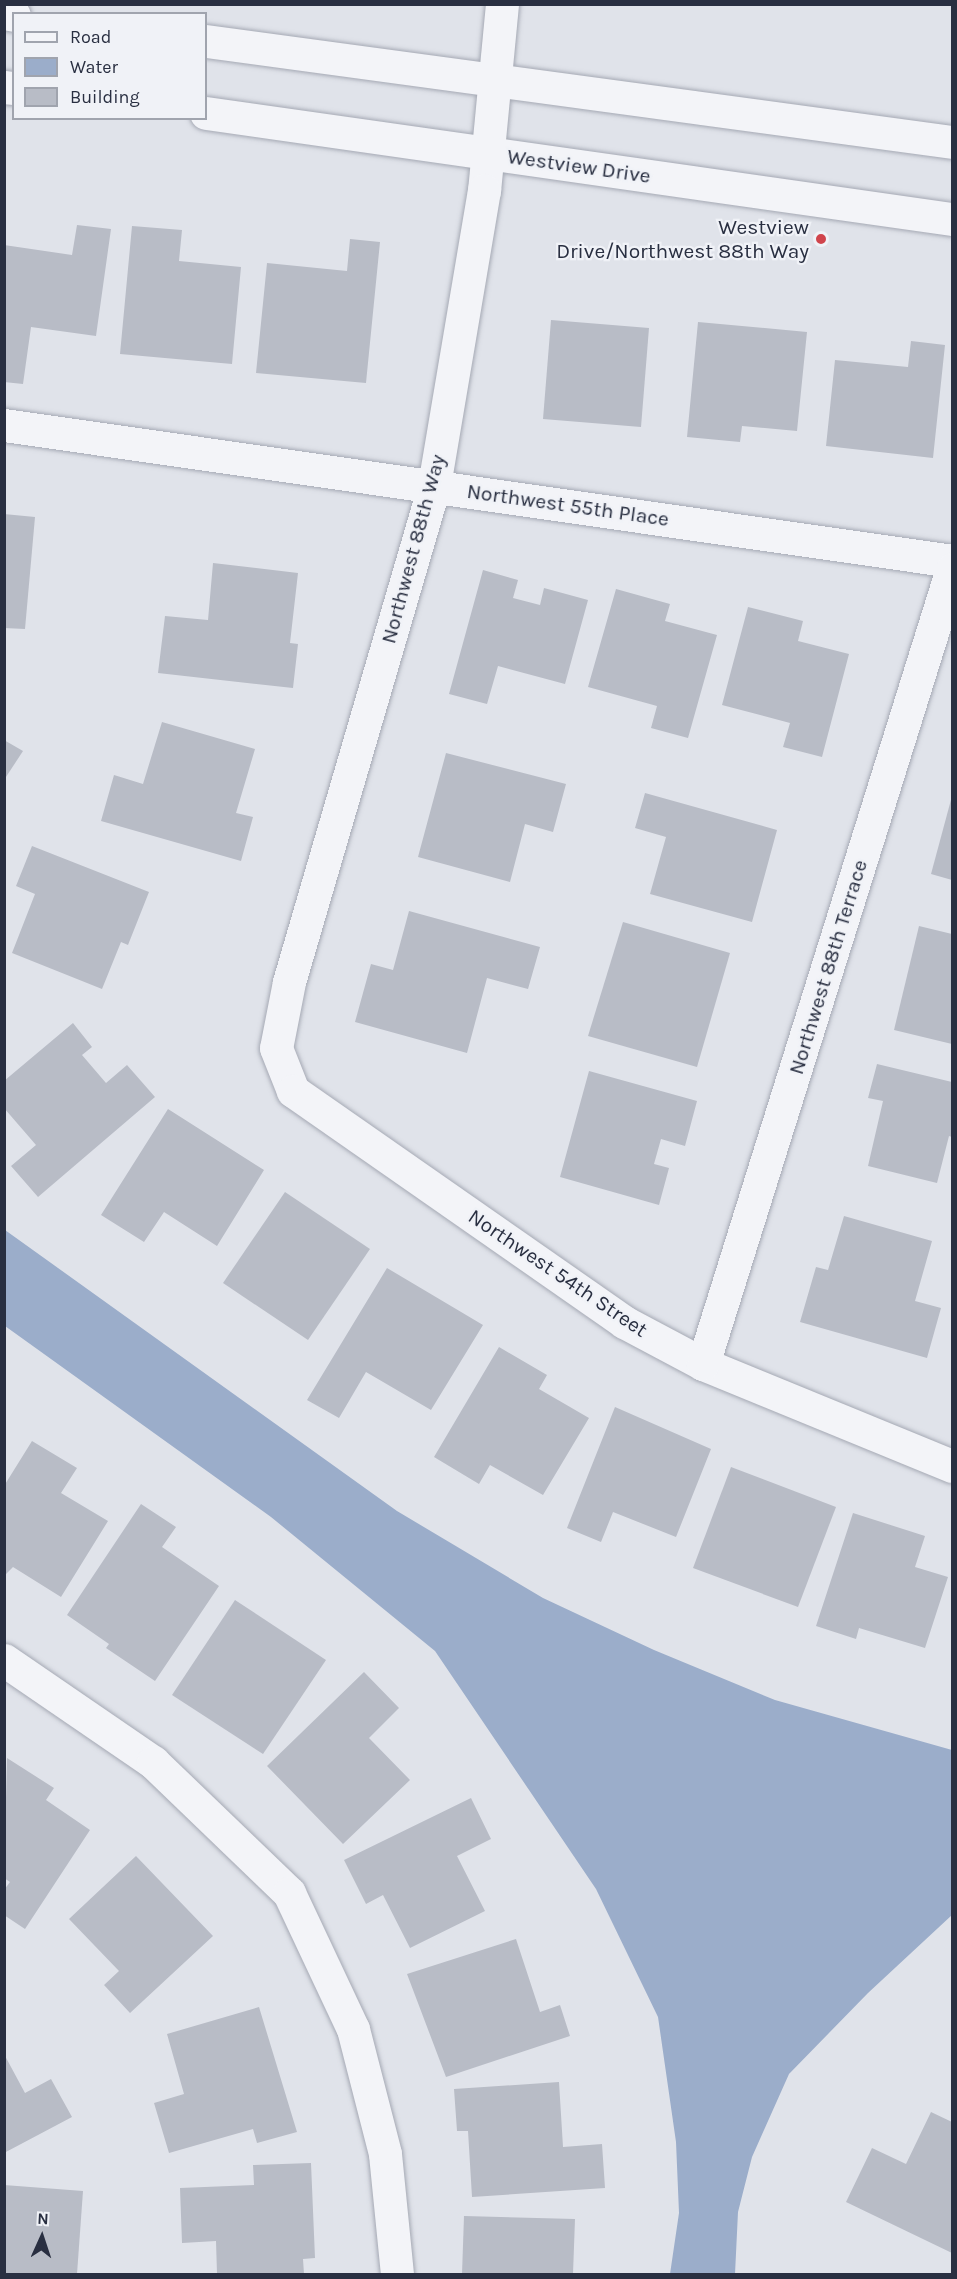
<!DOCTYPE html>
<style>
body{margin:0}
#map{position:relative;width:957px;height:2279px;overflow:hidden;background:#e0e3ea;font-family:Karla,sans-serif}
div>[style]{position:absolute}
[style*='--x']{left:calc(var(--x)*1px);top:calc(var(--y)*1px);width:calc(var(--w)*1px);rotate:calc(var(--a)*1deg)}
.water>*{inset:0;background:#9badca}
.building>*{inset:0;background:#b8bcc6}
.roads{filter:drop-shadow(0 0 2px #a5a9b4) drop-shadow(0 0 2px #a5a9b4)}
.minor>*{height:33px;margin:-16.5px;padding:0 16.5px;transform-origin:16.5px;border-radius:16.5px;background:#f3f4f8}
.dots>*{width:16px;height:16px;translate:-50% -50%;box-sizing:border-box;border:3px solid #f0f2f7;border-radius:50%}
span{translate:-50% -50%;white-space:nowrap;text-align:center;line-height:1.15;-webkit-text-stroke:4.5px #f0f2f7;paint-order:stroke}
.street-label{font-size:21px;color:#292f41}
.poi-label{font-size:21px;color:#292f41}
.right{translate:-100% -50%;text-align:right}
.frame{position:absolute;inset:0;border:6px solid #292f41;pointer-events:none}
.legend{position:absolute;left:12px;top:12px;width:195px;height:108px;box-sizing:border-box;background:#f0f2f7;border:2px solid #a0a4ae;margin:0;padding:8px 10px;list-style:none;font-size:18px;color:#292f41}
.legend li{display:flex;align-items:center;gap:12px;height:30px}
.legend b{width:30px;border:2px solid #a0a4ae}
.north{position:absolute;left:12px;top:2207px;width:60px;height:60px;-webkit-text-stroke:4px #f0f2f7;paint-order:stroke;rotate:3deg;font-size:16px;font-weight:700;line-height:24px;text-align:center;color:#292f41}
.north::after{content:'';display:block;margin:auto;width:21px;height:27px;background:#292f41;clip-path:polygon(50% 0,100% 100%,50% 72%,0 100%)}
</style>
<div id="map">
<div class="water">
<div style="clip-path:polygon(5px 1230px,397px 1511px,543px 1598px,654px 1650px,775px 1700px,952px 1750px,952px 1915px,868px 1993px,789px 2074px,752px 2157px,738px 2212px,735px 2274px,670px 2274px,679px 2213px,676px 2142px,658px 2017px,596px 1889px,435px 1651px,271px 1517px,5px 1326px)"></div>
</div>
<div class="building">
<div style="clip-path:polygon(77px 225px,111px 229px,96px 336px,31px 327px,23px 384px,4px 382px,4px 245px,72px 255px)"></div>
<div style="clip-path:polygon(132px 226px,182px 230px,179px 261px,241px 267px,232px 364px,120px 354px)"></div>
<div style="clip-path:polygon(350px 239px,380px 242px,366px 383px,256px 373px,267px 263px,347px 271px)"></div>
<div style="clip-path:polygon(551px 320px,649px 328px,641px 427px,543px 419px)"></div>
<div style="clip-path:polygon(698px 322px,807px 332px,797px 431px,742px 426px,740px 442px,687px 437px)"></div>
<div style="clip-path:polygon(911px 341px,945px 345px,933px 458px,826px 446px,835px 360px,908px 367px)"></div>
<div style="clip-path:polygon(4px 514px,35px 517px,25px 629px,4px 628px)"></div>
<div style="clip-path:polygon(213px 563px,298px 573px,290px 643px,298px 644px,293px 688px,158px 673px,165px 616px,208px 620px)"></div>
<div style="clip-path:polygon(483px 570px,518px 580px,513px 598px,540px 605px,544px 588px,588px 600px,565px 684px,498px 666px,487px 704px,449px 694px)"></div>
<div style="clip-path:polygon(616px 589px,670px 604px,665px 621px,717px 635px,688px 738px,651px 728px,657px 706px,588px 687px)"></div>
<div style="clip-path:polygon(748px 607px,803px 621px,798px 641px,849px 654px,822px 757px,783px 747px,790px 723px,722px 705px)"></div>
<div style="clip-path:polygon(162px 722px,255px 749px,236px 813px,253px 817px,241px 861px,101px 821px,114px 775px,143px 784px)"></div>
<div style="clip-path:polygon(4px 740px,23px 751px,4px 780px)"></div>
<div style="clip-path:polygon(446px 753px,566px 784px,553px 832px,525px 824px,510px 882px,418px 857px)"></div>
<div style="clip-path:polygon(645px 793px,777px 830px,752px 922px,650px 894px,666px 837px,635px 828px)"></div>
<div style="clip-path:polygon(952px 796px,952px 880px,931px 874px)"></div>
<div style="clip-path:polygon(32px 846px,149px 892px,128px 945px,121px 942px,102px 989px,12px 953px,35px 894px,16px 886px)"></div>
<div style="clip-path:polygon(409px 911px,540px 947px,528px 989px,487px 978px,467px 1053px,355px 1022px,371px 964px,393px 970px)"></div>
<div style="clip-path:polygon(623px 922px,730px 953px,697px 1067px,588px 1036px)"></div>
<div style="clip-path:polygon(919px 926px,952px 934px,952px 1044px,894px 1030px)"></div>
<div style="clip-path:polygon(73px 1023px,92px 1047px,82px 1055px,106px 1083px,127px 1065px,155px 1097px,38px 1197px,11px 1166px,36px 1145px,4px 1108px,4px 1081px)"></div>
<div style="clip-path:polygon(877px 1064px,952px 1082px,952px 1137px,949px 1136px,937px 1183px,868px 1166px,883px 1101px,868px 1098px)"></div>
<div style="clip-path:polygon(589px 1071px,697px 1101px,685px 1146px,661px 1139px,654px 1164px,669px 1168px,659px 1205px,560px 1177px)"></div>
<div style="clip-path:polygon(168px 1109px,264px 1170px,217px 1246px,164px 1212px,144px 1242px,101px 1215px)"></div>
<div style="clip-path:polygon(285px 1192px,370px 1249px,308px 1340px,223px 1283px)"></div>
<div style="clip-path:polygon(844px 1216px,932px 1241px,915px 1301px,941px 1308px,927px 1358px,800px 1322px,816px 1267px,828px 1270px)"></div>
<div style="clip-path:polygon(387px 1268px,483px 1325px,431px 1410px,366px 1372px,339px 1418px,307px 1400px)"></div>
<div style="clip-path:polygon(499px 1347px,547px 1375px,539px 1389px,589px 1418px,543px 1495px,490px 1465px,479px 1484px,434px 1457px)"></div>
<div style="clip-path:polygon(615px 1407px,711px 1449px,676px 1537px,613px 1512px,601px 1542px,567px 1528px)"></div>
<div style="clip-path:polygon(32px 1441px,77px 1468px,61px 1493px,108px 1521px,61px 1597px,13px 1567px,4px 1576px,4px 1486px)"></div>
<div style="clip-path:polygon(731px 1467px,836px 1507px,798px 1607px,693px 1568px)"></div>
<div style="clip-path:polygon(141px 1504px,176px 1527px,162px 1547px,219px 1586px,155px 1681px,106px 1648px,109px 1644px,67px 1615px)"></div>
<div style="clip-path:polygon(853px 1513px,925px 1536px,915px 1567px,948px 1577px,925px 1648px,859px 1628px,856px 1639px,816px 1626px)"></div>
<div style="clip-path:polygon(235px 1600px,326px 1660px,263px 1754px,172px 1695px)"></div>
<div style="clip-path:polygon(364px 1672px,399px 1708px,369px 1738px,410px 1780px,343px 1844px,267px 1766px)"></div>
<div style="clip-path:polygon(7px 1758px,54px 1788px,46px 1800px,90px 1830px,25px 1929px,4px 1915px,4px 1890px,10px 1882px,4px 1878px)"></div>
<div style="clip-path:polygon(471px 1798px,491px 1839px,457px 1856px,485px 1911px,410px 1948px,383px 1895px,366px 1904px,344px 1860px)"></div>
<div style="clip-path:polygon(136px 1856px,213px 1936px,130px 2013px,104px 1985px,119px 1971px,69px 1919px)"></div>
<div style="clip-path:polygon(516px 1939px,540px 2012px,560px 2005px,570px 2036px,446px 2077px,407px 1974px)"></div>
<div style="clip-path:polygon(259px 2007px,297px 2132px,257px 2143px,253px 2129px,169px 2153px,154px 2103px,184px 2094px,167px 2034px)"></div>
<div style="clip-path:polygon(4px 2054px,25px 2093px,51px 2079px,72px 2117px,4px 2153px)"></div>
<div style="clip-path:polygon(559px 2082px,563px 2147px,602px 2144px,605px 2188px,472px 2197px,468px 2131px,457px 2131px,454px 2089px)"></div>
<div style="clip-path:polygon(931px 2112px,952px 2122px,952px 2253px,846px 2202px,872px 2148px,906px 2164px)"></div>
<div style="clip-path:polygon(311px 2163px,315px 2258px,303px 2259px,304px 2274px,217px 2274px,216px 2241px,182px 2243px,180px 2188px,254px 2185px,253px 2165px)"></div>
<div style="clip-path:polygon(4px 2185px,83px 2191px,77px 2274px,4px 2274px)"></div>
<div style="clip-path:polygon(464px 2216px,575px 2219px,573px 2274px,462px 2274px)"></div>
</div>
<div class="roads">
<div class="minor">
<div style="--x:502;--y:4;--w:187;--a:95.5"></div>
<div style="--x:484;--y:190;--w:300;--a:99.6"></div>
<div style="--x:434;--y:486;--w:517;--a:106.3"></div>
<div style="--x:289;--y:982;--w:67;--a:101.1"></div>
<div style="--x:276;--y:1048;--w:46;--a:68.4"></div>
<div style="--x:293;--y:1091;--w:404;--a:34.9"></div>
<div style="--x:624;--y:1322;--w:89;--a:28"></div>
<div style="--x:703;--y:1364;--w:269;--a:22.3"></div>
<div style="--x:4;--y:13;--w:10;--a:11"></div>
<div style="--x:206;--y:41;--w:753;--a:7.71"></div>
<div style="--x:4;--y:87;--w:10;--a:6"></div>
<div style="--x:206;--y:113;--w:753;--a:8.09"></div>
<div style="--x:4;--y:425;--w:958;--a:8.16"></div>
<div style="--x:703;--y:1364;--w:833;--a:-72.61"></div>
<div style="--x:4;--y:1660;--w:181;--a:34.4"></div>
<div style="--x:153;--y:1762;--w:189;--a:43.9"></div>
<div style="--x:289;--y:1893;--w:150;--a:64.8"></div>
<div style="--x:353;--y:2029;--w:129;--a:75.6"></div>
<div style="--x:385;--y:2154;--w:121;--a:84.3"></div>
</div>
</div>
<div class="dots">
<div style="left:821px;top:239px;background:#d0444c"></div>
</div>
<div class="street-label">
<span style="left:579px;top:166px;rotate:8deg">Westview Drive</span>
<span style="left:568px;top:505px;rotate:8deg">Northwest 55th Place</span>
<span style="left:413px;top:549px;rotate:-75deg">Northwest 88th Way</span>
<span style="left:828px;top:967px;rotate:-73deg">Northwest 88th Terrace</span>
<span style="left:558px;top:1273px;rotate:34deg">Northwest 54th Street</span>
</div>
<div class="poi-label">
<span class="right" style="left:809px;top:239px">Westview<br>Drive/Northwest 88th Way</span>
</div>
<div class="frame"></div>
<ul class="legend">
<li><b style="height:8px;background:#f3f4f8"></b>Road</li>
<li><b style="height:16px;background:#9badca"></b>Water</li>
<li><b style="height:16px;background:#b8bcc6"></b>Building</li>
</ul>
<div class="north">N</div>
</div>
